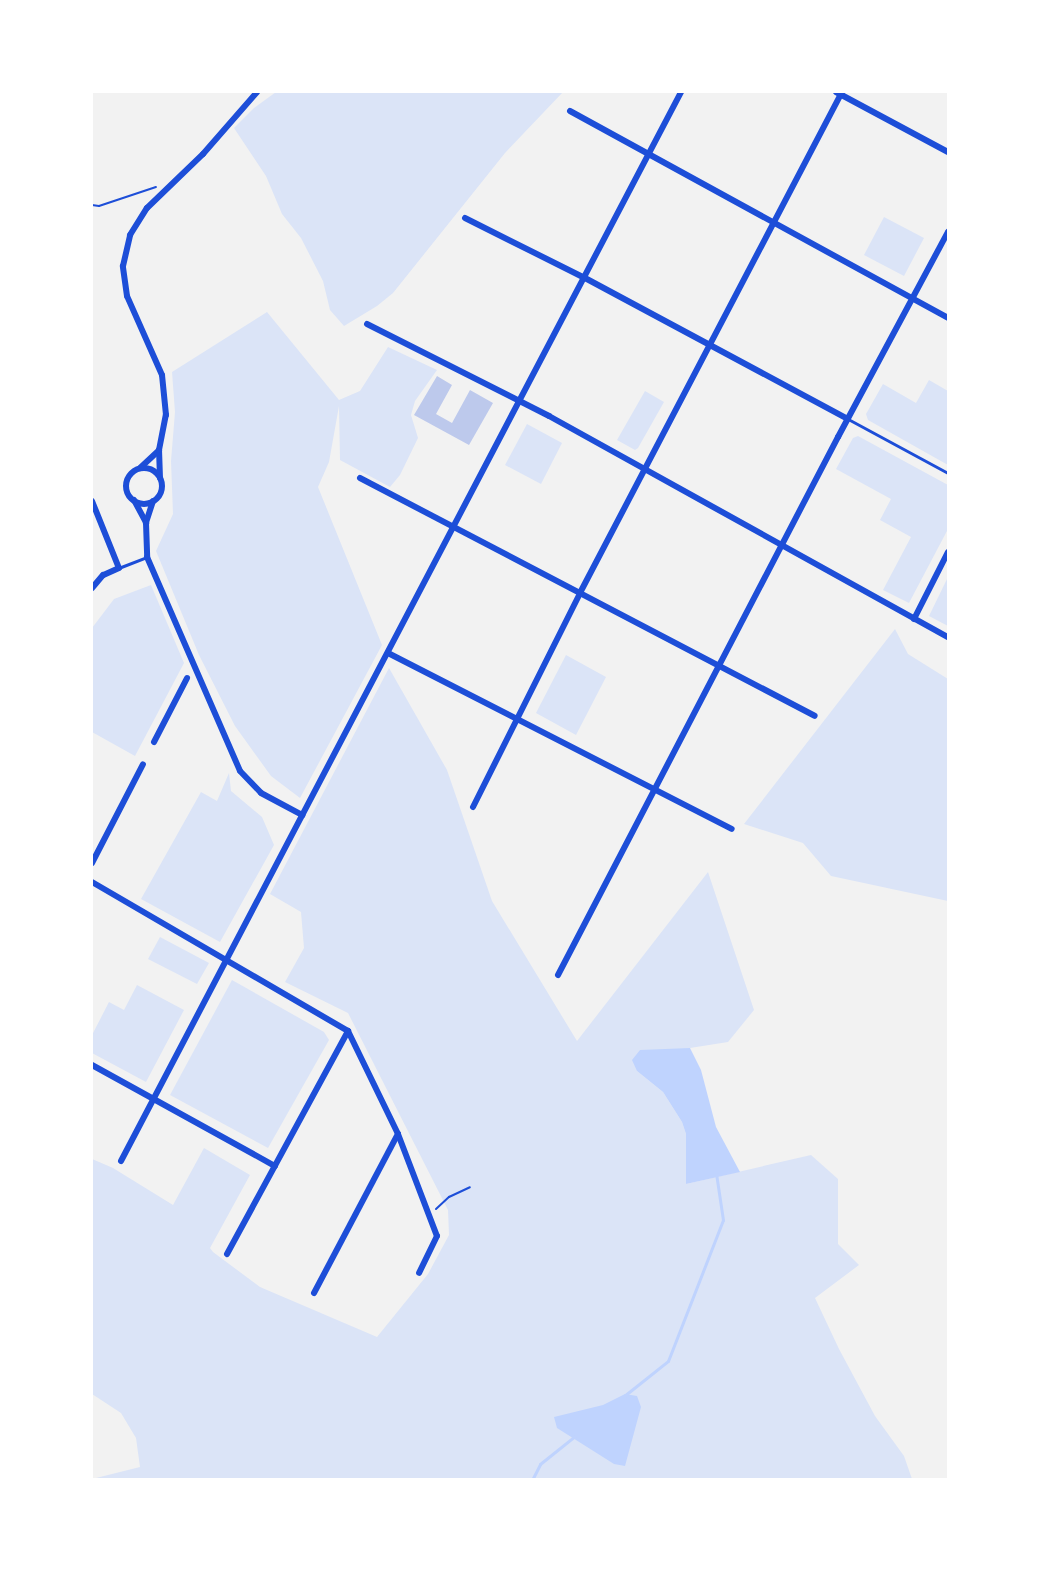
<!DOCTYPE html>
<style>
body{margin:0}
#map{position:relative;width:1040px;height:1571px;overflow:hidden;background:#f2f2f2;font-family:"DM Sans",sans-serif}
div>[style]{position:absolute}
[style*='--x']{left:calc(var(--x)*1px);top:calc(var(--y)*1px);width:calc(var(--w)*1px);rotate:calc(var(--a)*1deg)}
.green>*{inset:0;background:#dbe4f7}
.water>*{inset:0;background:#bfd3fe}
.stream>*{height:3px;margin:-1.5px;padding:0 1.5px;transform-origin:1.5px;border-radius:1.5px;background:#bfd3fe}
.building>*{inset:0;background:#bdc9ec}
.path>*{height:2px;margin:-1px;padding:0 1px;transform-origin:1px;border-radius:1px;background:#1d4ed8}
.service>*{height:3px;margin:-1.5px;padding:0 1.5px;transform-origin:1.5px;border-radius:1.5px;background:#1d4ed8}
.minor>*{height:6px;margin:-3px;padding:0 3px;transform-origin:3px;border-radius:3px;background:#1d4ed8}
.minor>.ring{margin:-3px;padding:0;box-sizing:content-box;background:none;border:6px solid #1d4ed8;border-radius:50%}
span{translate:-50% -50%;white-space:nowrap;text-align:center;line-height:1.15;-webkit-text-stroke:6px #fff;paint-order:stroke}
.frame{position:absolute;inset:0;border:93px solid #fff;pointer-events:none}
</style>
<div id="map">
<div class="green">
<div style="clip-path:polygon(276px 92px,563px 92px,505px 153px,393px 293px,377px 306px,344px 326px,330px 310px,323px 281px,301px 238px,282px 214px,266px 176px,234px 128px,254px 108px)"></div>
<div style="clip-path:polygon(884px 217px,924px 238px,904px 276px,864px 255px)"></div>
<div style="clip-path:polygon(267px 312px,339px 400px,360px 391px,388px 347px,437px 370px,415px 401px,411px 415px,418px 438px,400px 475px,390px 487px,340px 460px,339px 406px,329px 462px,318px 487px,382px 645px,300px 798px,271px 776px,235px 726px,199px 655px,156px 551px,173px 514px,171px 461px,175px 412px,172px 372px)"></div>
<div style="clip-path:polygon(929px 380px,948px 391px,948px 465px,868px 420px,866px 414px,883px 384px,916px 403px)"></div>
<div style="clip-path:polygon(645px 391px,664px 402px,638px 448px,635px 450px,617px 440px)"></div>
<div style="clip-path:polygon(527px 424px,562px 443px,541px 484px,505px 465px)"></div>
<div style="clip-path:polygon(858px 436px,948px 485px,948px 529px,909px 603px,883px 590px,911px 537px,880px 520px,891px 499px,836px 469px,853px 438px)"></div>
<div style="clip-path:polygon(948px 577px,948px 626px,929px 616px)"></div>
<div style="clip-path:polygon(151px 585px,184px 663px,135px 756px,92px 732px,92px 628px,114px 599px)"></div>
<div style="clip-path:polygon(895px 629px,908px 654px,948px 679px,948px 901px,831px 876px,803px 843px,744px 824px)"></div>
<div style="clip-path:polygon(566px 655px,606px 677px,576px 735px,536px 713px)"></div>
<div style="clip-path:polygon(389px 668px,447px 770px,492px 901px,577px 1041px,708px 872px,754px 1010px,728px 1042px,690px 1048px,637px 1071px,663px 1092px,682px 1122px,686px 1134px,686px 1184px,811px 1155px,838px 1179px,838px 1244px,859px 1265px,815px 1298px,839px 1349px,875px 1416px,904px 1456px,912px 1479px,92px 1479px,140px 1467px,136px 1438px,121px 1413px,92px 1394px,92px 1159px,113px 1168px,173px 1205px,204px 1148px,250px 1175px,210px 1248px,213px 1252px,260px 1287px,377px 1337px,428px 1274px,449px 1235px,448px 1210px,348px 1013px,285px 982px,304px 948px,301px 912px,270px 894px)"></div>
<div style="clip-path:polygon(229px 773px,231px 791px,262px 817px,274px 845px,220px 942px,141px 899px,201px 792px,217px 801px)"></div>
<div style="clip-path:polygon(160px 937px,209px 963px,197px 984px,148px 959px)"></div>
<div style="clip-path:polygon(232px 980px,324px 1032px,329px 1040px,268px 1148px,170px 1095px)"></div>
<div style="clip-path:polygon(137px 985px,184px 1010px,146px 1082px,92px 1053px,92px 1035px,109px 1002px,124px 1010px)"></div>
</div>
<div class="water">
<div style="clip-path:polygon(690px 1048px,701px 1070px,716px 1127px,740px 1172px,686px 1184px,686px 1134px,682px 1122px,663px 1092px,637px 1071px,632px 1060px,640px 1050px)"></div>
<div style="clip-path:polygon(625px 1394px,637px 1396px,641px 1407px,625px 1466px,614px 1464px,557px 1428px,554px 1417px,603px 1405px)"></div>
</div>
<div class="stream">
<div style="--x:624;--y:1396;--w:56;--a:-38.5"></div>
<div style="--x:668;--y:1361;--w:151;--a:-68.7"></div>
<div style="--x:723;--y:1220;--w:48;--a:-98.5"></div>
<div style="--x:532;--y:1480;--w:18;--a:-63"></div>
<div style="--x:540;--y:1464;--w:45;--a:-38.7"></div>
</div>
<div class="building">
<div style="clip-path:polygon(437px 376px,452px 385px,436px 414px,452px 423px,470px 390px,493px 403px,469px 445px,414px 415px)"></div>
</div>
<div class="path">
<div style="--x:92;--y:205;--w:7;--a:8"></div>
<div style="--x:99;--y:206;--w:60;--a:-18.4"></div>
<div style="--x:436;--y:1209;--w:18;--a:-43"></div>
<div style="--x:449;--y:1197;--w:23;--a:-25"></div>
</div>
<div class="service">
<div style="--x:848;--y:419;--w:114;--a:28.4"></div>
<div style="--x:121;--y:567;--w:28;--a:-21"></div>
</div>
<div class="minor">
<div style="--x:836;--y:92;--w:127;--a:28.2"></div>
<div style="--x:570;--y:111;--w:431;--a:28.7"></div>
<div style="--x:465;--y:218;--w:134;--a:26.6"></div>
<div style="--x:585;--y:278;--w:298;--a:28.2"></div>
<div style="--x:367;--y:324;--w:204;--a:26.8"></div>
<div style="--x:549;--y:416;--w:456;--a:29"></div>
<div style="--x:140;--y:468;--w:26;--a:-43"></div>
<div class="ring" style="left:126px;top:468px;width:30px;height:30px"></div>
<div style="--x:160;--y:478;--w:28;--a:-92"></div>
<div style="--x:159;--y:450;--w:36;--a:-79"></div>
<div style="--x:166;--y:415;--w:40;--a:-95.7"></div>
<div style="--x:162;--y:375;--w:86;--a:-113.9"></div>
<div style="--x:127;--y:296;--w:30;--a:-98"></div>
<div style="--x:123;--y:266;--w:32;--a:-77"></div>
<div style="--x:130;--y:235;--w:32;--a:-58"></div>
<div style="--x:147;--y:208;--w:78;--a:-44"></div>
<div style="--x:203;--y:154;--w:82;--a:-48.9"></div>
<div style="--x:360;--y:478;--w:513;--a:27.61"></div>
<div style="--x:134;--y:500;--w:26;--a:62"></div>
<div style="--x:92;--y:501;--w:72;--a:68.1"></div>
<div style="--x:119;--y:568;--w:17;--a:156"></div>
<div style="--x:103;--y:575;--w:17;--a:130"></div>
<div style="--x:153;--y:501;--w:23;--a:108"></div>
<div style="--x:146;--y:523;--w:34;--a:88"></div>
<div style="--x:147;--y:557;--w:233;--a:66.5"></div>
<div style="--x:240;--y:771;--w:30;--a:46"></div>
<div style="--x:261;--y:793;--w:47;--a:28.2"></div>
<div style="--x:914;--y:619;--w:75;--a:-63.1"></div>
<div style="--x:388;--y:653;--w:386;--a:27.1"></div>
<div style="--x:154;--y:742;--w:72;--a:-62.7"></div>
<div style="--x:473;--y:807;--w:241;--a:-63.4"></div>
<div style="--x:581;--y:591;--w:563;--a:-62.39"></div>
<div style="--x:92;--y:863;--w:111;--a:-62.7"></div>
<div style="--x:92;--y:882;--w:296;--a:30.2"></div>
<div style="--x:558;--y:975;--w:607;--a:-62.51"></div>
<div style="--x:838;--y:437;--w:233;--a:-61.8"></div>
<div style="--x:348;--y:1031;--w:114;--a:64.1"></div>
<div style="--x:398;--y:1134;--w:109;--a:69.1"></div>
<div style="--x:437;--y:1236;--w:41;--a:115.9"></div>
<div style="--x:92;--y:1065;--w:209;--a:28.9"></div>
<div style="--x:121;--y:1161;--w:1207;--a:-62.35"></div>
<div style="--x:227;--y:1254;--w:254;--a:-61.5"></div>
<div style="--x:314;--y:1293;--w:180;--a:-62.2"></div>
</div>
<div class="frame"></div>
</div>
